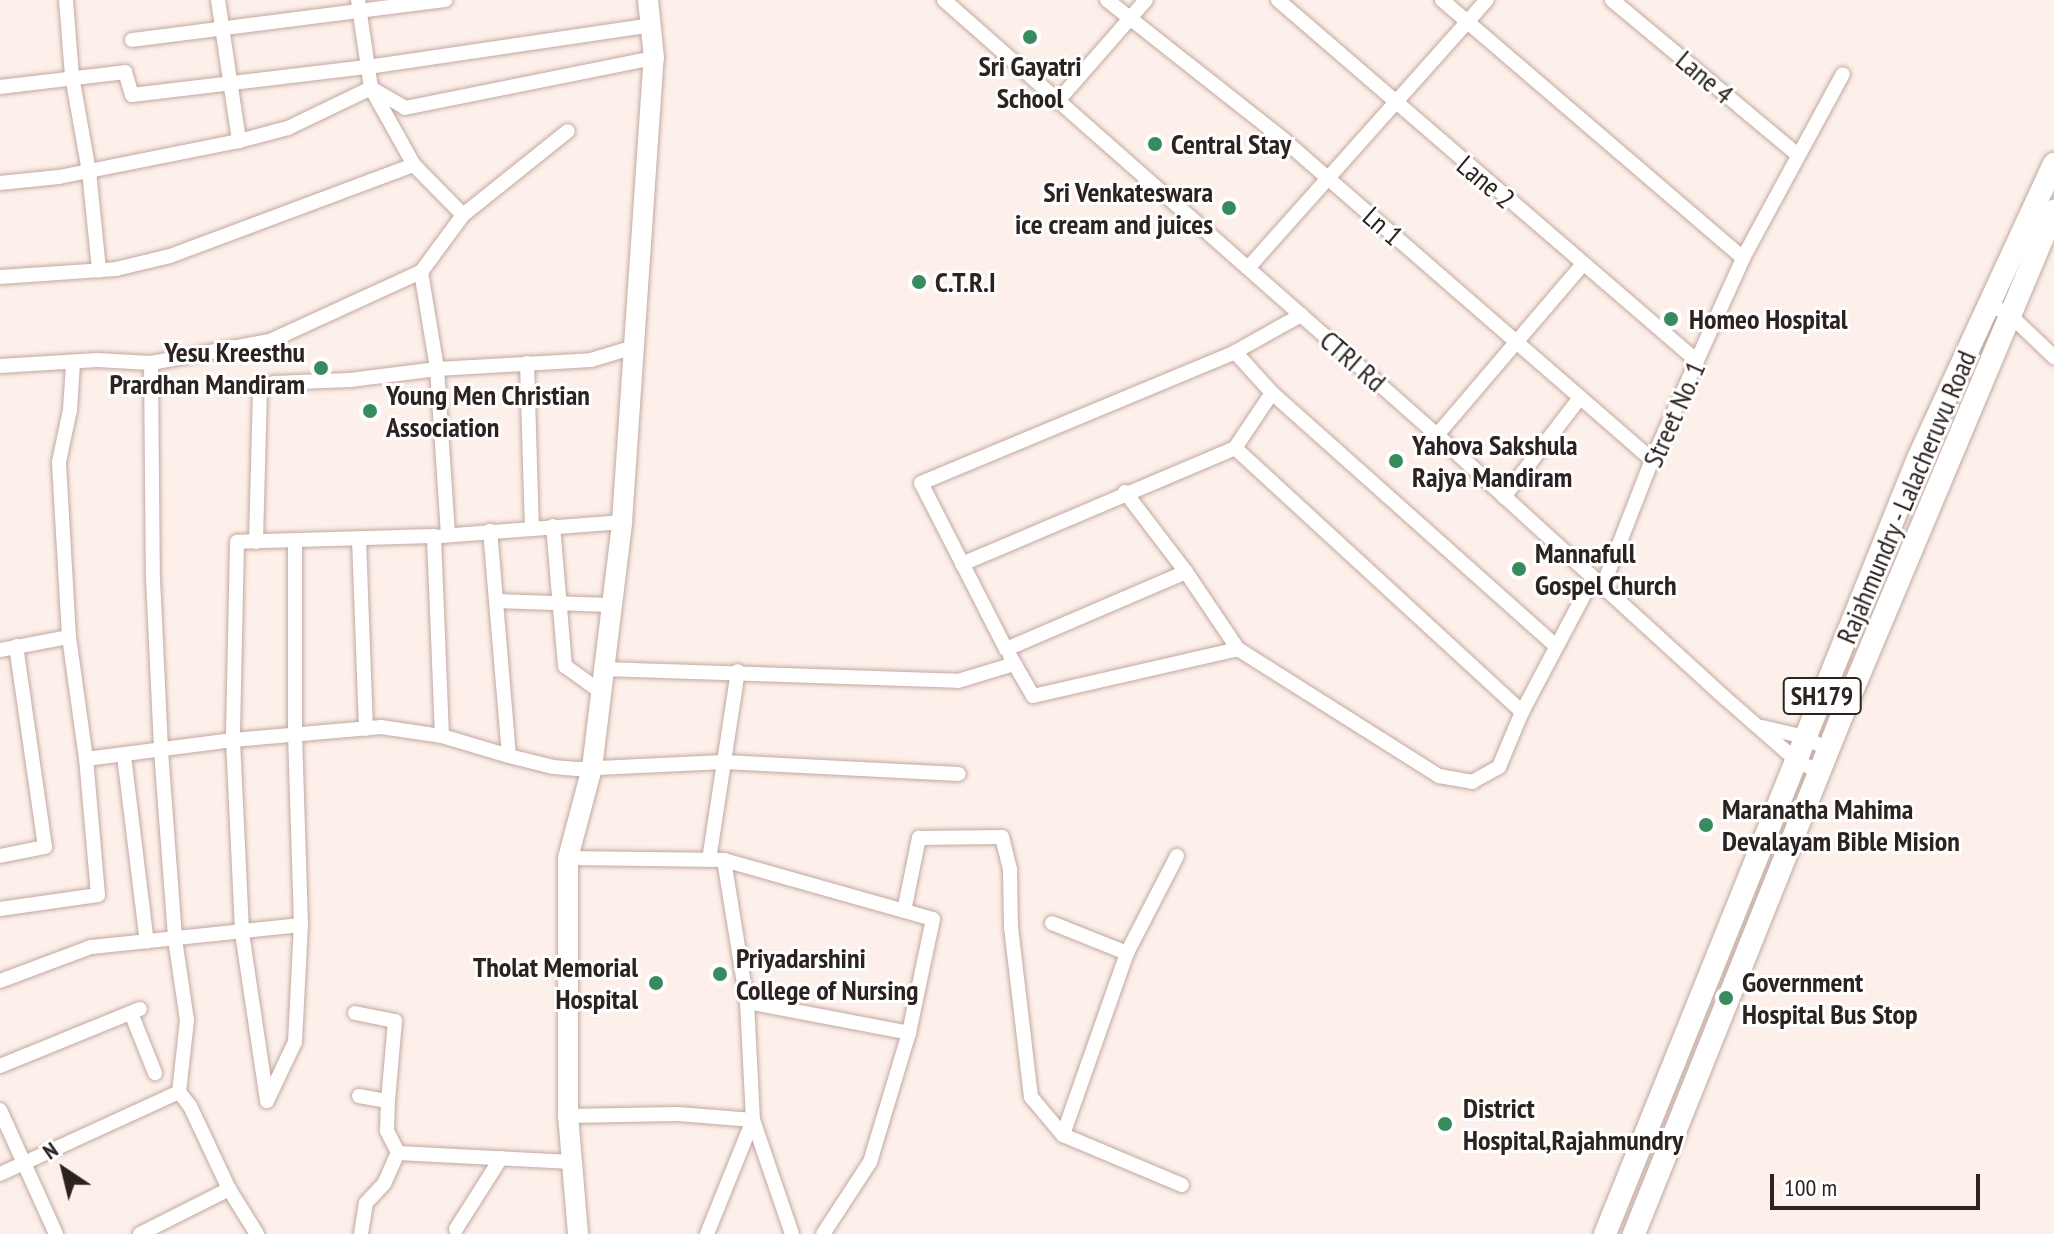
<!DOCTYPE html>
<style>
body{margin:0}
#map{position:relative;width:2054px;height:1234px;overflow:hidden;background:#fdefe9;font-family:"PT Sans Narrow",sans-serif}
div>[style]{position:absolute}
[style*='--x']{left:calc(var(--x)*1px);top:calc(var(--y)*1px);width:calc(var(--w)*1px);rotate:calc(var(--a)*1deg)}
.roads{filter:drop-shadow(0 0 2px #c0a99f) drop-shadow(0 0 2px #c0a99f)}
.street>*{height:14px;margin:-7px;padding:0 7px;transform-origin:7px;border-radius:7px;background:#fff}
.secondary>*{height:20px;margin:-10px;padding:0 10px;transform-origin:10px;border-radius:10px;background:#fff}
.primary>*{height:22px;margin:-11px;padding:0 11px;transform-origin:11px;border-radius:11px;background:#fff}
.dots>*{width:22px;height:22px;translate:-50% -50%;box-sizing:border-box;border:4px solid #fff;border-radius:50%}
span{translate:-50% -50%;white-space:nowrap;text-align:center;line-height:1.15;-webkit-text-stroke:6px #fff;paint-order:stroke}
.shield-label span{padding:2px 6px;background:#fff;border:2px solid;border-radius:6px;-webkit-text-stroke-width:0}
.shield-label{font-size:26px;color:#2c2320;font-weight:700}
.poi-label{font-size:28px;color:#2c2320;font-weight:700}
.left{translate:0 -50%;text-align:left}
.right{translate:-100% -50%;text-align:right}
.street-label{font-size:28px;color:#2c2320}
.north{position:absolute;left:24px;top:1130px;width:80px;height:80px;-webkit-text-stroke:6px #fff;paint-order:stroke;rotate:325deg;font-size:22px;font-weight:700;line-height:32px;text-align:center;color:#2c2320}
.north::after{content:'';display:block;margin:auto;width:28px;height:36px;background:#2c2320;clip-path:polygon(50% 0,100% 100%,50% 72%,0 100%)}
.scale{position:absolute;left:1770px;top:1174px;width:210px;height:36px;box-sizing:border-box;border:4px solid #2c2320;border-top:0;padding-left:10px;font-size:24px;line-height:28px;white-space:nowrap;color:#2c2320;-webkit-text-stroke:6px #fff;paint-order:stroke}
</style>
<div id="map">
<div class="roads">
<div class="street">
<div style="--x:66;--y:0;--w:76;--a:85.5"></div>
<div style="--x:72;--y:76;--w:97;--a:79.9"></div>
<div style="--x:89;--y:171;--w:100;--a:84.2"></div>
<div style="--x:218;--y:0;--w:143;--a:81.5"></div>
<div style="--x:358;--y:0;--w:89;--a:81.6"></div>
<div style="--x:371;--y:88;--w:88;--a:60.8"></div>
<div style="--x:414;--y:165;--w:70;--a:45.6"></div>
<div style="--x:944;--y:0;--w:657;--a:41.42"></div>
<div style="--x:1437;--y:435;--w:389;--a:42.4"></div>
<div style="--x:1724;--y:697;--w:96;--a:41.2"></div>
<div style="--x:1796;--y:760;--w:26;--a:28"></div>
<div style="--x:1107;--y:0;--w:226;--a:38.3"></div>
<div style="--x:1284;--y:140;--w:488;--a:41"></div>
<div style="--x:1278;--y:0;--w:553;--a:40.75"></div>
<div style="--x:1442;--y:0;--w:396;--a:40.6"></div>
<div style="--x:1612;--y:0;--w:241;--a:39.8"></div>
<div style="--x:132;--y:40;--w:316;--a:-7.3"></div>
<div style="--x:0;--y:87;--w:126;--a:-6.8"></div>
<div style="--x:125;--y:72;--w:24;--a:73"></div>
<div style="--x:132;--y:95;--w:238;--a:-6.8"></div>
<div style="--x:368;--y:67;--w:286;--a:-8.4"></div>
<div style="--x:371;--y:88;--w:39;--a:30"></div>
<div style="--x:405;--y:108;--w:254;--a:-11.4"></div>
<div style="--x:1057;--y:102;--w:135;--a:-48.9"></div>
<div style="--x:0;--y:183;--w:59;--a:-5.8"></div>
<div style="--x:59;--y:177;--w:184;--a:-11.3"></div>
<div style="--x:239;--y:141;--w:51;--a:-14.9"></div>
<div style="--x:288;--y:128;--w:92;--a:-25.7"></div>
<div style="--x:1248;--y:268;--w:359;--a:-48.3"></div>
<div style="--x:421;--y:272;--w:98;--a:80.6"></div>
<div style="--x:437;--y:369;--w:166;--a:86.2"></div>
<div style="--x:0;--y:277;--w:116;--a:-3.9"></div>
<div style="--x:116;--y:269;--w:56;--a:-13.5"></div>
<div style="--x:170;--y:256;--w:260;--a:-20.5"></div>
<div style="--x:1989;--y:304;--w:24;--a:28"></div>
<div style="--x:2010;--y:315;--w:61;--a:43.7"></div>
<div style="--x:1235;--y:352;--w:76;--a:-29.3"></div>
<div style="--x:151;--y:363;--w:216;--a:89.5"></div>
<div style="--x:153;--y:579;--w:172;--a:87.3"></div>
<div style="--x:161;--y:751;--w:189;--a:85.7"></div>
<div style="--x:175;--y:939;--w:82;--a:81.6"></div>
<div style="--x:187;--y:1020;--w:72;--a:96.3"></div>
<div style="--x:179;--y:1092;--w:18;--a:52"></div>
<div style="--x:190;--y:1106;--w:92;--a:64.8"></div>
<div style="--x:229;--y:1189;--w:53;--a:58.1"></div>
<div style="--x:527;--y:363;--w:165;--a:88.3"></div>
<div style="--x:0;--y:366;--w:97;--a:-3.5"></div>
<div style="--x:97;--y:360;--w:54;--a:3.2"></div>
<div style="--x:151;--y:363;--w:121;--a:-10.5"></div>
<div style="--x:270;--y:341;--w:166;--a:-24.6"></div>
<div style="--x:421;--y:272;--w:71;--a:-53.6"></div>
<div style="--x:463;--y:215;--w:134;--a:-38.7"></div>
<div style="--x:1437;--y:435;--w:225;--a:-49.5"></div>
<div style="--x:1235;--y:448;--w:390;--a:42.6"></div>
<div style="--x:1125;--y:492;--w:101;--a:52.7"></div>
<div style="--x:1186;--y:572;--w:93;--a:56"></div>
<div style="--x:1238;--y:649;--w:238;--a:32.3"></div>
<div style="--x:1439;--y:776;--w:34;--a:10"></div>
<div style="--x:1472;--y:782;--w:31;--a:-29"></div>
<div style="--x:1499;--y:767;--w:60;--a:-67.3"></div>
<div style="--x:1522;--y:712;--w:149;--a:-62.1"></div>
<div style="--x:1504;--y:497;--w:123;--a:-52.6"></div>
<div style="--x:553;--y:526;--w:141;--a:85.1"></div>
<div style="--x:565;--y:666;--w:44;--a:35.8"></div>
<div style="--x:442;--y:536;--w:181;--a:-4.4"></div>
<div style="--x:359;--y:539;--w:190;--a:87.9"></div>
<div style="--x:256;--y:542;--w:153;--a:-88.5"></div>
<div style="--x:260;--y:389;--w:15;--a:-23"></div>
<div style="--x:274;--y:383;--w:76;--a:-2.3"></div>
<div style="--x:350;--y:380;--w:88;--a:-7.2"></div>
<div style="--x:437;--y:369;--w:154;--a:-3.3"></div>
<div style="--x:591;--y:360;--w:45;--a:-16.8"></div>
<div style="--x:962;--y:564;--w:297;--a:-23"></div>
<div style="--x:1235;--y:448;--w:66;--a:-56.1"></div>
<div style="--x:1186;--y:572;--w:196;--a:156.8"></div>
<div style="--x:1006;--y:649;--w:186;--a:-117.1"></div>
<div style="--x:921;--y:483;--w:340;--a:-22.6"></div>
<div style="--x:1235;--y:352;--w:55;--a:47.9"></div>
<div style="--x:1272;--y:393;--w:380;--a:41.7"></div>
<div style="--x:1602;--y:588;--w:137;--a:-68.7"></div>
<div style="--x:1652;--y:460;--w:222;--a:-65.7"></div>
<div style="--x:1743;--y:258;--w:209;--a:-61.5"></div>
<div style="--x:496;--y:601;--w:114;--a:2"></div>
<div style="--x:0;--y:650;--w:70;--a:-10.7"></div>
<div style="--x:1010;--y:656;--w:46;--a:60.1"></div>
<div style="--x:1033;--y:696;--w:210;--a:-12.9"></div>
<div style="--x:603;--y:669;--w:355;--a:1.9"></div>
<div style="--x:958;--y:681;--w:59;--a:-16.9"></div>
<div style="--x:1762;--y:727;--w:44;--a:13.1"></div>
<div style="--x:1805;--y:737;--w:26;--a:29"></div>
<div style="--x:442;--y:736;--w:70;--a:16.6"></div>
<div style="--x:509;--y:756;--w:226;--a:-94.8"></div>
<div style="--x:124;--y:756;--w:187;--a:83"></div>
<div style="--x:509;--y:756;--w:45;--a:14"></div>
<div style="--x:553;--y:767;--w:24;--a:5"></div>
<div style="--x:577;--y:769;--w:147;--a:-2.7"></div>
<div style="--x:724;--y:762;--w:235;--a:2.9"></div>
<div style="--x:86;--y:759;--w:148;--a:-7.4"></div>
<div style="--x:233;--y:740;--w:149;--a:-5"></div>
<div style="--x:381;--y:727;--w:62;--a:8.4"></div>
<div style="--x:442;--y:736;--w:200;--a:-92.3"></div>
<div style="--x:434;--y:536;--w:197;--a:178.3"></div>
<div style="--x:237;--y:542;--w:198;--a:91.2"></div>
<div style="--x:233;--y:740;--w:193;--a:87.3"></div>
<div style="--x:242;--y:933;--w:170;--a:81.5"></div>
<div style="--x:0;--y:856;--w:46;--a:-11.3"></div>
<div style="--x:45;--y:847;--w:203;--a:-98.2"></div>
<div style="--x:1177;--y:856;--w:109;--a:117.3"></div>
<div style="--x:1127;--y:953;--w:193;--a:109.4"></div>
<div style="--x:1063;--y:1135;--w:129;--a:22.8"></div>
<div style="--x:568;--y:858;--w:156;--a:0.7"></div>
<div style="--x:724;--y:860;--w:217;--a:15.8"></div>
<div style="--x:933;--y:919;--w:116;--a:101.9"></div>
<div style="--x:909;--y:1033;--w:135;--a:106.8"></div>
<div style="--x:870;--y:1162;--w:86;--a:123.1"></div>
<div style="--x:709;--y:860;--w:191;--a:-81.3"></div>
<div style="--x:724;--y:860;--w:144;--a:80.8"></div>
<div style="--x:747;--y:1002;--w:118;--a:87.1"></div>
<div style="--x:753;--y:1120;--w:120;--a:71.1"></div>
<div style="--x:0;--y:909;--w:99;--a:-8.1"></div>
<div style="--x:98;--y:895;--w:137;--a:-95"></div>
<div style="--x:86;--y:759;--w:123;--a:-97.9"></div>
<div style="--x:69;--y:637;--w:175;--a:-93.3"></div>
<div style="--x:59;--y:462;--w:53;--a:-78.1"></div>
<div style="--x:70;--y:410;--w:46;--a:-86.3"></div>
<div style="--x:904;--y:911;--w:75;--a:-78.4"></div>
<div style="--x:919;--y:838;--w:83;--a:-0.7"></div>
<div style="--x:1002;--y:837;--w:34;--a:76"></div>
<div style="--x:1010;--y:870;--w:57;--a:89"></div>
<div style="--x:1011;--y:927;--w:171;--a:83.3"></div>
<div style="--x:1031;--y:1097;--w:50;--a:49.9"></div>
<div style="--x:1052;--y:923;--w:81;--a:21.8"></div>
<div style="--x:0;--y:981;--w:97;--a:-20.5"></div>
<div style="--x:91;--y:947;--w:211;--a:-6"></div>
<div style="--x:747;--y:1002;--w:165;--a:10.8"></div>
<div style="--x:131;--y:1013;--w:65;--a:68.2"></div>
<div style="--x:355;--y:1013;--w:41;--a:11.3"></div>
<div style="--x:395;--y:1021;--w:80;--a:95"></div>
<div style="--x:0;--y:1066;--w:151;--a:-22.2"></div>
<div style="--x:359;--y:1096;--w:29;--a:10"></div>
<div style="--x:388;--y:1101;--w:30;--a:92"></div>
<div style="--x:387;--y:1131;--w:25;--a:63"></div>
<div style="--x:398;--y:1153;--w:174;--a:3"></div>
<div style="--x:267;--y:1101;--w:65;--a:-64.6"></div>
<div style="--x:295;--y:1042;--w:117;--a:-87.1"></div>
<div style="--x:301;--y:925;--w:189;--a:-91.8"></div>
<div style="--x:295;--y:736;--w:195;--a:-90"></div>
<div style="--x:0;--y:1110;--w:136;--a:65.7"></div>
<div style="--x:568;--y:1116;--w:110;--a:-1"></div>
<div style="--x:678;--y:1114;--w:75;--a:4.6"></div>
<div style="--x:753;--y:1120;--w:123;--a:112"></div>
<div style="--x:0;--y:1174;--w:197;--a:-24.6"></div>
<div style="--x:456;--y:1229;--w:84;--a:-57.6"></div>
<div style="--x:140;--y:1234;--w:100;--a:-26.8"></div>
<div style="--x:361;--y:1234;--w:31;--a:-81"></div>
<div style="--x:366;--y:1203;--w:26;--a:-47"></div>
<div style="--x:384;--y:1184;--w:34;--a:-66"></div>
</div>
<div class="secondary">
<div style="--x:578;--y:1234;--w:118;--a:-94.8"></div>
<div style="--x:568;--y:1116;--w:258;--a:-90"></div>
<div style="--x:568;--y:858;--w:93;--a:-75.1"></div>
<div style="--x:592;--y:768;--w:248;--a:-83"></div>
<div style="--x:622;--y:522;--w:465;--a:-86.1"></div>
<div style="--x:654;--y:58;--w:58;--a:-95.9"></div>
</div>
<div class="primary">
<div style="--x:1605;--y:1234;--w:839;--a:-68.02"></div>
<div style="--x:1919;--y:456;--w:322;--a:-65.2"></div>
<div style="--x:1634;--y:1234;--w:561;--a:-68.14"></div>
<div style="--x:1843;--y:713;--w:545;--a:-67.2"></div>
</div>
</div>
<div class="dots">
<div style="left:1030px;top:37px;background:#388b5d"></div>
<div style="left:1155px;top:144px;background:#388b5d"></div>
<div style="left:1229px;top:208px;background:#388b5d"></div>
<div style="left:919px;top:282px;background:#388b5d"></div>
<div style="left:1671px;top:319px;background:#388b5d"></div>
<div style="left:321px;top:368px;background:#388b5d"></div>
<div style="left:370px;top:411px;background:#388b5d"></div>
<div style="left:1396px;top:461px;background:#388b5d"></div>
<div style="left:1519px;top:569px;background:#388b5d"></div>
<div style="left:1706px;top:825px;background:#388b5d"></div>
<div style="left:720px;top:974px;background:#388b5d"></div>
<div style="left:656px;top:983px;background:#388b5d"></div>
<div style="left:1726px;top:998px;background:#388b5d"></div>
<div style="left:1445px;top:1124px;background:#388b5d"></div>
</div>
<div class="shield-label">
<span style="left:1822px;top:696px">SH179</span>
</div>
<div class="poi-label">
<span style="left:1030px;top:82px">Sri Gayatri<br>School</span>
<span class="left" style="left:1171px;top:144px">Central Stay</span>
<span class="right" style="left:1213px;top:208px">Sri Venkateswara<br>ice cream and juices</span>
<span class="left" style="left:935px;top:282px">C.T.R.I</span>
<span class="left" style="left:1689px;top:319px">Homeo Hospital</span>
<span class="right" style="left:305px;top:368px">Yesu Kreesthu<br>Prardhan Mandiram</span>
<span class="left" style="left:386px;top:411px">Young Men Christian<br>Association</span>
<span class="left" style="left:1412px;top:461px">Yahova Sakshula<br>Rajya Mandiram</span>
<span class="left" style="left:1535px;top:569px">Mannafull<br>Gospel Church</span>
<span class="left" style="left:1722px;top:825px">Maranatha Mahima<br>Devalayam Bible Mision</span>
<span class="left" style="left:736px;top:974px">Priyadarshini<br>College of Nursing</span>
<span class="right" style="left:638px;top:983px">Tholat Memorial<br>Hospital</span>
<span class="left" style="left:1742px;top:998px">Government<br>Hospital Bus Stop</span>
<span class="left" style="left:1463px;top:1124px">District<br>Hospital,Rajahmundry</span>
</div>
<div class="street-label">
<span style="left:1705px;top:77px;rotate:40deg">Lane 4</span>
<span style="left:1486px;top:182px;rotate:40deg">Lane 2</span>
<span style="left:1383px;top:226px;rotate:41deg">Ln 1</span>
<span style="left:1353px;top:361px;rotate:41deg">CTRI Rd</span>
<span style="left:1674px;top:414px;rotate:-66deg">Street No. 1</span>
<span style="left:1906px;top:497px;rotate:-67deg">Rajahmundry - Lalacheruvu Road</span>
</div>
<div class="north">N</div>
<div class="scale">100 m</div>
</div>
